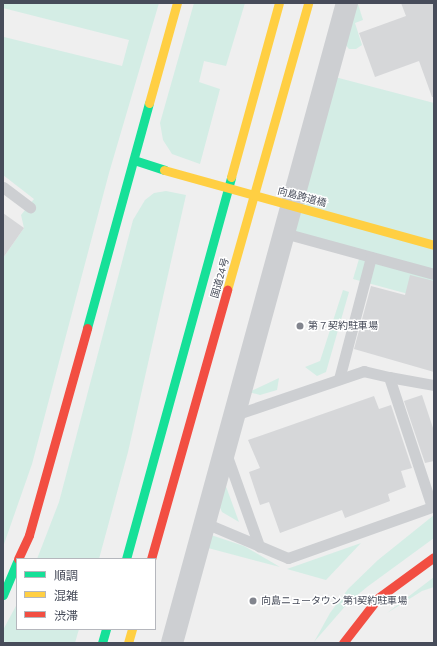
<!DOCTYPE html>
<meta charset="utf-8">
<style>
body{margin:0}
#map{position:relative;width:437px;height:646px;overflow:hidden;background:#efefef;font-family:Commissioner,"Noto Sans JP",sans-serif}
div>[style]{position:absolute}
[style*='--x']{left:calc(var(--x)*1px);top:calc(var(--y)*1px);width:calc(var(--w)*1px);rotate:calc(var(--a)*1deg)}
.green>*{inset:0;background:#d4ede5}
.building>*{inset:0;background:#d6d7d9}
.lane>*{height:11px;margin:-5.5px;padding:0 5.5px;transform-origin:5.5px;border-radius:5.5px;background:#cdcfd2}
.street>*{height:22px;margin:-11px;padding:0 11px;transform-origin:11px;border-radius:11px;background:#cdcfd2}
.fast>*{height:9px;margin:-4.5px;padding:0 4.5px;transform-origin:4.5px;border-radius:4.5px;background:#16e098}
.slow>*{height:9px;margin:-4.5px;padding:0 4.5px;transform-origin:4.5px;border-radius:4.5px;background:#ffcf43}
.jam>*{height:9px;margin:-4.5px;padding:0 4.5px;transform-origin:4.5px;border-radius:4.5px;background:#f24e42}
.slow-bridge>*{height:9px;margin:-4.5px;padding:0 4.5px;transform-origin:4.5px;border-radius:4.5px;background:#ffcf43}
.dots>*{width:11px;height:11px;translate:-50% -50%;box-sizing:border-box;border:2px solid #fff;border-radius:50%}
span{translate:-50% -50%;white-space:nowrap;text-align:center;line-height:1.15;-webkit-text-stroke:3px #fff;paint-order:stroke}
.street-label{font-size:10px;color:#474c5a}
.poi-label{font-size:10px;color:#474c5a}
.left{translate:0 -50%;text-align:left}
.frame{position:absolute;inset:0;border:4px solid #474c5a;pointer-events:none}
.legend{position:absolute;left:16px;top:558px;width:140px;height:72px;box-sizing:border-box;background:#fff;border:1px solid #b5b7bd;margin:0;padding:5px 7px;list-style:none;font-size:12px;color:#474c5a}
.legend li{display:flex;align-items:center;gap:8px;height:20px}
.legend b{width:20px;border:1px solid #b5b7bd}
</style>
<div id="map">
<div class="green">
<div style="clip-path:polygon(3px 3px,159px 3px,109px 173px,32px 464px,3px 547px,3px 258px,24px 228px,21px 215px,34px 199px,3px 175px,3px 41px,4px 37px,122px 66px,129px 40px,3px 8px)"></div>
<div style="clip-path:polygon(194px 3px,245px 3px,226px 66px,204px 61px,199px 82px,220px 89px,200px 164px,172px 154px,163px 140px,160px 123px)"></div>
<div style="clip-path:polygon(358px 4px,363px 20px,355px 23px,362px 45px,356px 49px,349px 49px,344px 43px,351px 5px)"></div>
<div style="clip-path:polygon(335px 77px,434px 103px,434px 301px,353px 279px,359px 259px,292px 239px)"></div>
<div style="clip-path:polygon(166px 191px,186px 195px,128px 452px,99px 559px,37px 559px,59px 502px,133px 220px,145px 200px,154px 193px)"></div>
<div style="clip-path:polygon(343px 290px,349px 292px,326px 372px,317px 376px,305px 367px,320px 361px)"></div>
<div style="clip-path:polygon(279px 378px,277px 390px,260px 395px,249px 392px)"></div>
<div style="clip-path:polygon(224px 481px,239px 522px,222px 512px,217px 501px)"></div>
<div style="clip-path:polygon(434px 515px,434px 538px,367px 587px,348px 603px,314px 642px,330px 613px,348px 589px,378px 560px)"></div>
<div style="clip-path:polygon(211px 535px,244px 546px,280px 567px,208px 548px)"></div>
<div style="clip-path:polygon(361px 543px,326px 580px,287px 569px)"></div>
<div style="clip-path:polygon(434px 577px,434px 587px,422px 591px,387px 613px)"></div>
<div style="clip-path:polygon(17px 604px,17px 629px,79px 629px,75px 643px,3px 643px,3px 630px)"></div>
</div>
<div class="building">
<div style="clip-path:polygon(401px 3px,434px 3px,434px 97px,432px 97px,419px 61px,375px 77px,359px 33px,406px 16px)"></div>
<div style="clip-path:polygon(3px 213px,24px 228px,3px 258px)"></div>
<div style="clip-path:polygon(410px 275px,434px 281px,434px 372px,354px 349px,371px 286px,405px 295px)"></div>
<div style="clip-path:polygon(422px 395px,434px 431px,434px 461px,425px 463px,404px 401px)"></div>
<div style="clip-path:polygon(374px 396px,379px 409px,391px 405px,412px 468px,401px 471px,406px 487px,388px 494px,390px 501px,345px 518px,342px 510px,280px 533px,269px 502px,260px 505px,249px 472px,260px 468px,248px 440px)"></div>
</div>
<div class="lane">
<div style="--x:3;--y:187;--w:34;--a:37"></div>
<div style="--x:284;--y:233;--w:156;--a:15.3"></div>
<div style="--x:389;--y:377;--w:46;--a:10.1"></div>
<div style="--x:339;--y:379;--w:126;--a:-75.3"></div>
<div style="--x:227;--y:456;--w:96;--a:70.4"></div>
<div style="--x:205;--y:523;--w:90;--a:22.9"></div>
<div style="--x:288;--y:558;--w:153;--a:-19.5"></div>
<div style="--x:432;--y:507;--w:137;--a:-108.3"></div>
<div style="--x:389;--y:377;--w:26;--a:-167"></div>
<div style="--x:364;--y:371;--w:136;--a:161.2"></div>
</div>
<div class="street">
<div style="--x:172;--y:643;--w:663;--a:-74.71"></div>
</div>
<div class="fast">
<div style="--x:134;--y:160;--w:32;--a:18"></div>
<div style="--x:87;--y:328;--w:233;--a:-74.6"></div>
<div style="--x:126;--y:559;--w:396;--a:-74.6"></div>
<div style="--x:3;--y:595;--w:36;--a:-67"></div>
<div style="--x:102;--y:643;--w:15;--a:-74"></div>
</div>
<div class="slow">
<div style="--x:149;--y:103;--w:104;--a:-74.4"></div>
<div style="--x:231;--y:177;--w:180;--a:-74.6"></div>
<div style="--x:227;--y:290;--w:298;--a:-74.2"></div>
<div style="--x:128;--y:643;--w:15;--a:-74"></div>
</div>
<div class="jam">
<div style="--x:18;--y:559;--w:26;--a:-65"></div>
<div style="--x:29;--y:535;--w:215;--a:-74.3"></div>
<div style="--x:151;--y:559;--w:280;--a:-74.2"></div>
<div style="--x:343;--y:643;--w:57;--a:-52.1"></div>
<div style="--x:378;--y:598;--w:69;--a:-36.2"></div>
</div>
<div class="slow-bridge">
<div style="--x:164;--y:170;--w:280;--a:15.5"></div>
</div>
<div class="dots">
<div style="left:300px;top:326px;background:#82858e"></div>
<div style="left:253px;top:601px;background:#82858e"></div>
</div>
<div class="street-label">
<span style="left:302px;top:197px;rotate:15deg">向島跨道橋</span>
<span style="left:220px;top:278px;rotate:-74deg">国道24号</span>
</div>
<div class="poi-label">
<span class="left" style="left:308px;top:326px">第７契約駐車場</span>
<span class="left" style="left:261px;top:601px">向島ニュータウン 第1契約駐車場</span>
</div>
<div class="frame"></div>
<ul class="legend">
<li><b style="height:5px;background:#16e098"></b>順調</li>
<li><b style="height:5px;background:#ffcf43"></b>混雑</li>
<li><b style="height:5px;background:#f24e42"></b>渋滞</li>
</ul>
</div>
